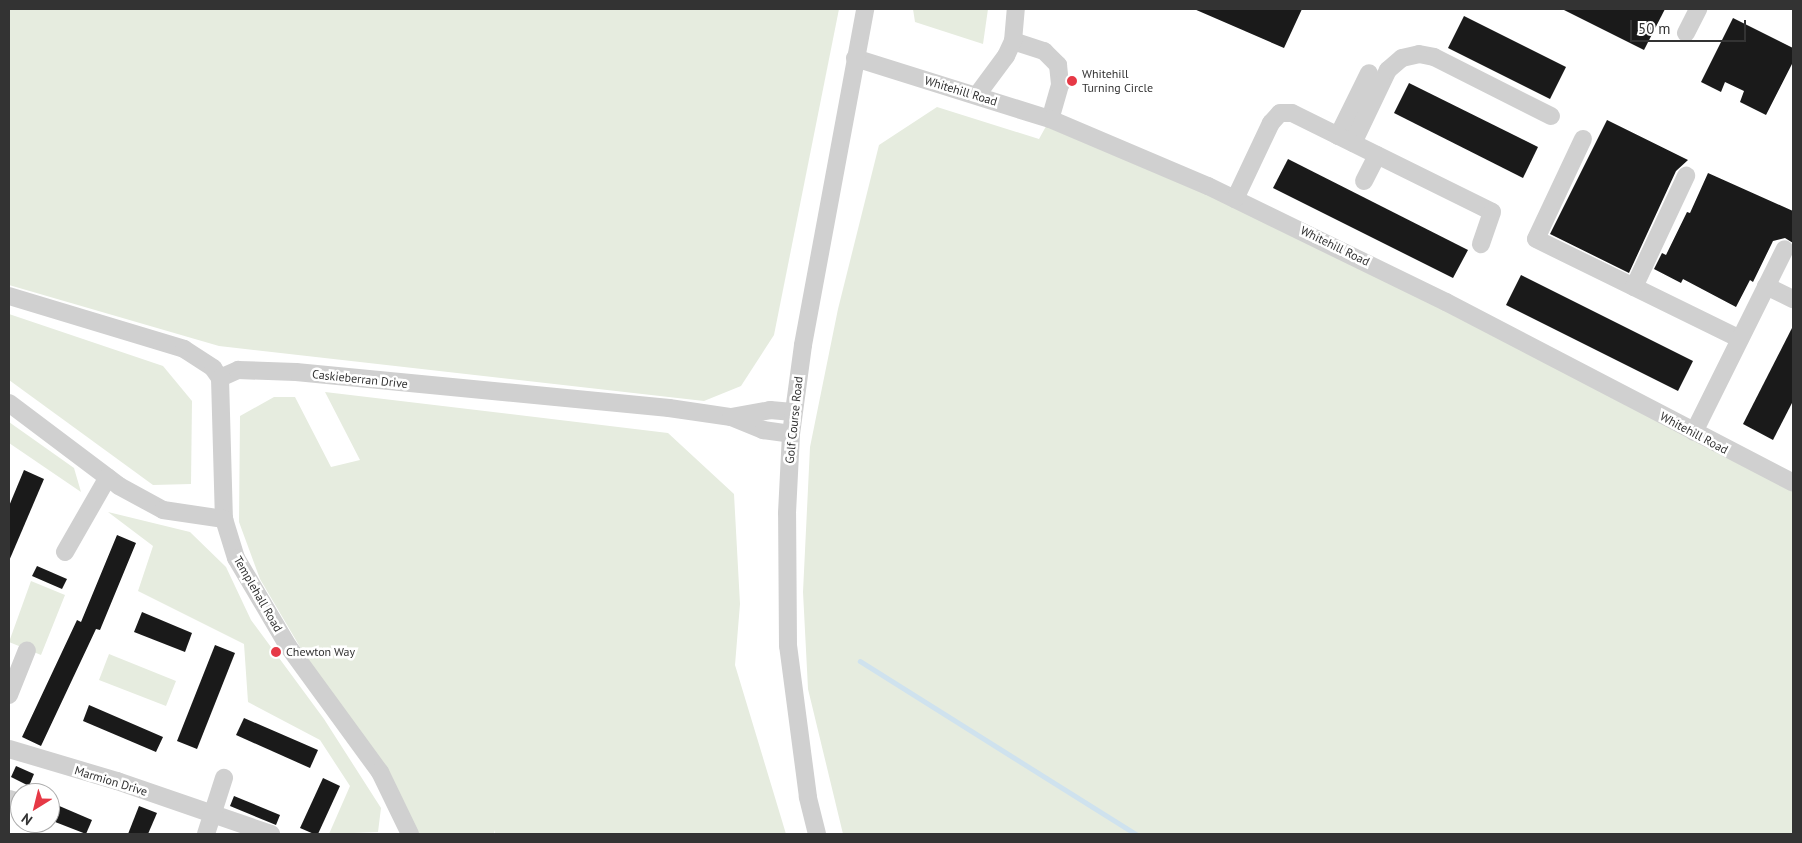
<!DOCTYPE html>
<style>
body{margin:0}
#map{position:relative;width:1802px;height:843px;overflow:hidden;background:#fff;font-family:"PT Sans",sans-serif}
div>[style]{position:absolute}
[style*='--x']{left:calc(var(--x)*1px);top:calc(var(--y)*1px);width:calc(var(--w)*1px);rotate:calc(var(--a)*1deg)}
.green>*{inset:0;background:#e6ecdf}
.stream>*{height:4.5px;margin:-2.25px;padding:0 2.25px;transform-origin:2.25px;border-radius:2.25px;background:#cfe2ee}
.building>*{inset:0;background:#1a1a1a}
.minor>*{height:18px;margin:-9px;padding:0 9px;transform-origin:9px;border-radius:9px;background:#d0d0d0}
.dots>*{width:14px;height:14px;translate:-50% -50%;box-sizing:border-box;border:2px solid #fff;border-radius:50%}
span{translate:-50% -50%;white-space:nowrap;text-align:center;line-height:1.15;-webkit-text-stroke:5px #fff;paint-order:stroke}
.poi-label{font-size:12px;color:#333}
.left{translate:0 -50%;text-align:left}
.street-label{font-size:12px;color:#333}
.frame{position:absolute;inset:0;border:10px solid #333;pointer-events:none}
.north{position:absolute;left:10px;top:783px;width:50px;height:50px;box-sizing:border-box;background:#fff;border:1px solid #adadad;border-radius:50%;rotate:216deg;font-size:14px;font-weight:700;line-height:20px;text-align:center;color:#333}
.north::after{content:'';display:block;margin:auto;width:18px;height:22px;background:#e63946;clip-path:polygon(50% 0,100% 100%,50% 72%,0 100%)}
.scale{position:absolute;left:1630px;top:20px;width:116px;height:22px;box-sizing:border-box;border:2px solid #333;border-top:0;padding-left:6px;font-size:15px;line-height:18px;white-space:nowrap;color:#333;-webkit-text-stroke:4px #fff;paint-order:stroke}
</style>
<div id="map">
<div class="green">
<div style="clip-path:polygon(9px 9px,839px 9px,774px 335px,741px 386px,704px 401px,219px 346px,9px 285px)"></div>
<div style="clip-path:polygon(913px 9px,988px 9px,983px 44px,915px 22px)"></div>
<div style="clip-path:polygon(937px 107px,1039px 139px,1050px 119px,1088px 133px,1793px 483px,1793px 834px,843px 834px,808px 689px,803px 592px,810px 447px,838px 309px,879px 145px)"></div>
<div style="clip-path:polygon(9px 314px,163px 366px,192px 401px,191px 484px,153px 485px,9px 380px)"></div>
<div style="clip-path:polygon(325px 392px,668px 433px,734px 494px,740px 604px,735px 665px,786px 834px,495px 834px,494px 830px,494px 834px,410px 834px,260px 579px,239px 522px,240px 416px,274px 397px,295px 397px,331px 467px,360px 460px)"></div>
<div style="clip-path:polygon(9px 422px,74px 468px,81px 492px,9px 443px)"></div>
<div style="clip-path:polygon(108px 512px,190px 532px,226px 567px,251px 620px,324px 719px,381px 808px,378px 832px,329px 834px,350px 786px,320px 740px,248px 702px,244px 644px,138px 591px,153px 546px)"></div>
<div style="clip-path:polygon(31px 581px,65px 595px,41px 655px,9px 642px)"></div>
<div style="clip-path:polygon(109px 654px,176px 681px,166px 706px,99px 680px)"></div>
</div>
<div class="stream">
<div style="--x:860;--y:661;--w:326;--a:32.1"></div>
</div>
<div class="building">
<div style="clip-path:polygon(1194px 9px,1302px 9px,1284px 48px)"></div>
<div style="clip-path:polygon(1562px 9px,1665px 9px,1644px 50px)"></div>
<div style="clip-path:polygon(1464px 16px,1566px 67px,1550px 99px,1448px 48px)"></div>
<div style="clip-path:polygon(1733px 18px,1793px 48px,1793px 62px,1766px 115px,1740px 102px,1744px 91px,1725px 82px,1721px 92px,1701px 82px)"></div>
<div style="clip-path:polygon(1409px 83px,1538px 147px,1523px 178px,1394px 113px)"></div>
<div style="clip-path:polygon(1607px 120px,1688px 160px,1676px 171px,1629px 273px,1550px 234px)"></div>
<div style="clip-path:polygon(1288px 159px,1468px 250px,1453px 278px,1273px 188px)"></div>
<div style="clip-path:polygon(1708px 173px,1793px 211px,1793px 243px,1785px 238px,1773px 241px,1753px 282px,1750px 280px,1736px 307px,1683px 279px,1681px 283px,1654px 269px,1662px 253px,1666px 255px,1687px 212px,1690px 213px)"></div>
<div style="clip-path:polygon(1521px 275px,1693px 361px,1678px 391px,1506px 305px)"></div>
<div style="clip-path:polygon(1793px 326px,1793px 401px,1773px 440px,1743px 424px)"></div>
<div style="clip-path:polygon(24px 470px,44px 479px,9px 561px,9px 506px)"></div>
<div style="clip-path:polygon(117px 535px,136px 543px,100px 630px,96px 629px,41px 746px,22px 737px,77px 620px,81px 622px)"></div>
<div style="clip-path:polygon(37px 566px,67px 579px,62px 589px,32px 576px)"></div>
<div style="clip-path:polygon(142px 612px,192px 633px,185px 652px,134px 632px)"></div>
<div style="clip-path:polygon(215px 645px,235px 653px,197px 749px,177px 741px)"></div>
<div style="clip-path:polygon(89px 705px,163px 737px,156px 752px,83px 721px)"></div>
<div style="clip-path:polygon(244px 718px,318px 750px,310px 768px,236px 735px)"></div>
<div style="clip-path:polygon(16px 766px,34px 774px,29px 786px,11px 777px)"></div>
<div style="clip-path:polygon(323px 778px,340px 786px,318px 834px,314px 834px,300px 828px)"></div>
<div style="clip-path:polygon(234px 796px,280px 815px,276px 825px,230px 806px)"></div>
<div style="clip-path:polygon(50px 802px,92px 820px,86px 834px,50px 820px)"></div>
<div style="clip-path:polygon(139px 806px,157px 813px,148px 834px,128px 834px)"></div>
</div>
<div class="minor">
<div style="--x:1686;--y:33;--w:27;--a:-63"></div>
<div style="--x:1013;--y:41;--w:33;--a:18"></div>
<div style="--x:1044;--y:51;--w:20;--a:45"></div>
<div style="--x:1058;--y:65;--w:20;--a:84"></div>
<div style="--x:1060;--y:85;--w:35;--a:106"></div>
<div style="--x:855;--y:58;--w:204;--a:17.4"></div>
<div style="--x:1050;--y:119;--w:172;--a:23"></div>
<div style="--x:1208;--y:186;--w:265;--a:26"></div>
<div style="--x:1446;--y:302;--w:391;--a:27.5"></div>
<div style="--x:977;--y:95;--w:49;--a:-53.4"></div>
<div style="--x:1006;--y:56;--w:17;--a:-65"></div>
<div style="--x:1013;--y:41;--w:32;--a:-85"></div>
<div style="--x:1338;--y:136;--w:70;--a:-63.8"></div>
<div style="--x:1583;--y:139;--w:110;--a:115.2"></div>
<div style="--x:1536;--y:239;--w:227;--a:26.1"></div>
<div style="--x:1353;--y:143;--w:81;--a:-64.4"></div>
<div style="--x:1388;--y:70;--w:18;--a:-41"></div>
<div style="--x:1402;--y:58;--w:17;--a:-13"></div>
<div style="--x:1419;--y:54;--w:15;--a:11"></div>
<div style="--x:1434;--y:57;--w:131;--a:26.8"></div>
<div style="--x:1364;--y:181;--w:29;--a:-63"></div>
<div style="--x:1235;--y:199;--w:84;--a:-64.7"></div>
<div style="--x:1271;--y:123;--w:13;--a:-48"></div>
<div style="--x:1280;--y:113;--w:12;--a:0"></div>
<div style="--x:1292;--y:113;--w:223;--a:26.3"></div>
<div style="--x:1492;--y:212;--w:34;--a:109"></div>
<div style="--x:1766;--y:286;--w:30;--a:26"></div>
<div style="--x:1634;--y:287;--w:123;--a:-64.9"></div>
<div style="--x:9;--y:296;--w:183;--a:16.8"></div>
<div style="--x:184;--y:349;--w:35;--a:33"></div>
<div style="--x:213;--y:368;--w:12;--a:55"></div>
<div style="--x:220;--y:378;--w:20;--a:-24"></div>
<div style="--x:238;--y:370;--w:58;--a:2"></div>
<div style="--x:296;--y:372;--w:375;--a:5.5"></div>
<div style="--x:669;--y:408;--w:63;--a:8.3"></div>
<div style="--x:731;--y:417;--w:35;--a:22"></div>
<div style="--x:763;--y:430;--w:28;--a:8"></div>
<div style="--x:220;--y:378;--w:141;--a:88.4"></div>
<div style="--x:224;--y:519;--w:41;--a:72.9"></div>
<div style="--x:236;--y:558;--w:102;--a:59.4"></div>
<div style="--x:288;--y:646;--w:156;--a:53.9"></div>
<div style="--x:380;--y:772;--w:69;--a:64.2"></div>
<div style="--x:9;--y:403;--w:138;--a:37"></div>
<div style="--x:119;--y:486;--w:50;--a:28.6"></div>
<div style="--x:163;--y:510;--w:62;--a:8.4"></div>
<div style="--x:731;--y:417;--w:40;--a:-10"></div>
<div style="--x:770;--y:410;--w:23;--a:5"></div>
<div style="--x:1694;--y:432;--w:204;--a:-63.6"></div>
<div style="--x:65;--y:552;--w:86;--a:-60.2"></div>
<div style="--x:9;--y:695;--w:48;--a:-68.2"></div>
<div style="--x:9;--y:749;--w:113;--a:16.5"></div>
<div style="--x:117;--y:781;--w:163;--a:19"></div>
<div style="--x:9;--y:799;--w:7;--a:16"></div>
<div style="--x:206;--y:834;--w:59;--a:-72.2"></div>
<div style="--x:817;--y:834;--w:38;--a:-104"></div>
<div style="--x:808;--y:797;--w:152;--a:-97.5"></div>
<div style="--x:788;--y:646;--w:133;--a:-90.4"></div>
<div style="--x:787;--y:513;--w:79;--a:-87.1"></div>
<div style="--x:791;--y:434;--w:90;--a:-82.3"></div>
<div style="--x:803;--y:345;--w:342;--a:-79.5"></div>
</div>
<div class="dots">
<div style="left:1072px;top:81px;background:#e63946"></div>
<div style="left:276px;top:652px;background:#e63946"></div>
</div>
<div class="poi-label">
<span class="left" style="left:1082px;top:81px">Whitehill<br>Turning Circle</span>
<span class="left" style="left:286px;top:652px">Chewton Way</span>
</div>
<div class="street-label">
<span style="left:961px;top:91px;rotate:17deg">Whitehill Road</span>
<span style="left:1335px;top:246px;rotate:26deg">Whitehill Road</span>
<span style="left:360px;top:379px;rotate:6deg">Caskieberran Drive</span>
<span style="left:794px;top:420px;rotate:-84deg">Golf Course Road</span>
<span style="left:1694px;top:433px;rotate:28deg">Whitehill Road</span>
<span style="left:258px;top:594px;rotate:60deg">Templehall Road</span>
<span style="left:111px;top:781px;rotate:17deg">Marmion Drive</span>
</div>
<div class="frame"></div>
<div class="north">N</div>
<div class="scale">50 m</div>
</div>
